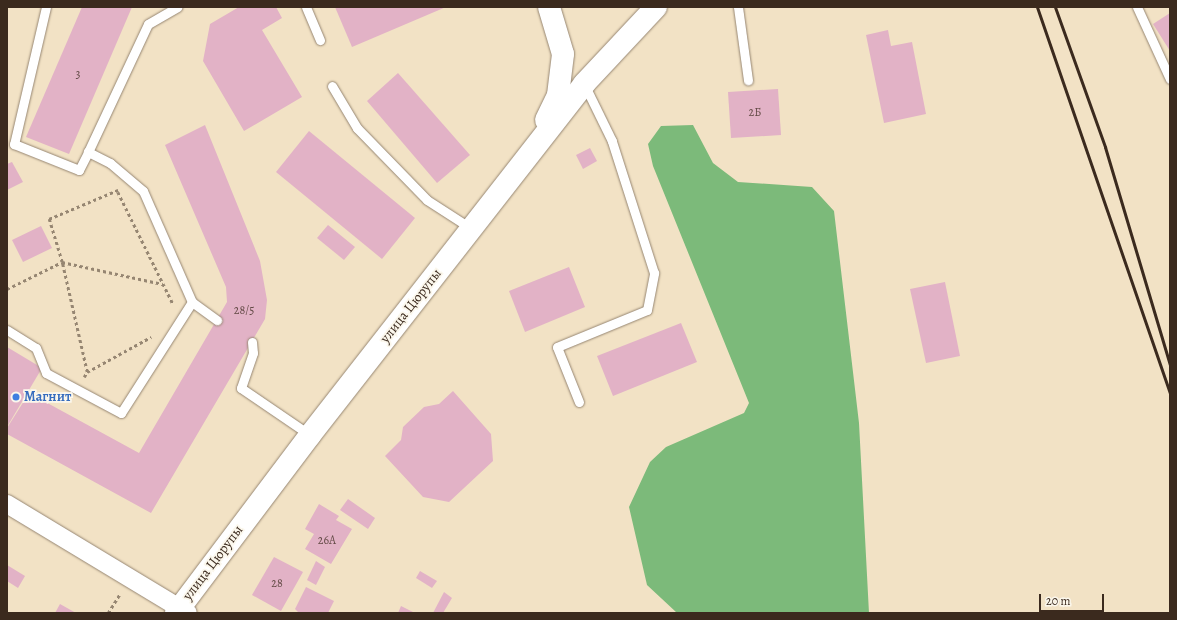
<!DOCTYPE html>
<meta charset="utf-8">
<style>
body{margin:0}
#map{position:relative;width:1177px;height:620px;overflow:hidden;background:#f2e2c5;font-family:Alegreya,serif}
div>[style]{position:absolute}
[style*='--x']{left:calc(var(--x)*1px);top:calc(var(--y)*1px);width:calc(var(--w)*1px);rotate:calc(var(--a)*1deg)}
.forest>*{inset:0;background:#7cba7a}
.building>*{inset:0;background:#e2b2c6}
.path>*{height:2.5px;margin-top:-1.25px;transform-origin:0;background:repeating-linear-gradient(90deg,#968672 0 3px,transparent 0 6px)}
.roads{filter:drop-shadow(0 0 1px #968672) drop-shadow(0 0 1px #968672)}
.service>*{height:9px;margin:-4.5px;padding:0 4.5px;transform-origin:4.5px;border-radius:4.5px;background:#fff}
.minor>*{height:18px;margin:-9px;padding:0 9px;transform-origin:9px;border-radius:9px;background:#fff}
.secondary>*{height:22px;margin:-11px;padding:0 11px;transform-origin:11px;border-radius:11px;background:#fff}
.rail>*{height:3px;margin:-1.5px;padding:0 1.5px;transform-origin:1.5px;border-radius:1.5px;background:#3b2a1e}
.dots>*{width:11px;height:11px;translate:-50% -50%;box-sizing:border-box;border:2px solid #fbf7ec;border-radius:50%}
span{translate:-50% -50%;white-space:nowrap;text-align:center;line-height:1.15;-webkit-text-stroke:3.5px #fbf7ec;paint-order:stroke}
.number-label{font-size:12px;color:#654c48}
.number-label span{-webkit-text-stroke-width:0}
.street-label{font-size:14px;color:#3b2a1e}
.shop-label{font-size:14px;color:#366cbe;font-weight:700}
.left{translate:0 -50%;text-align:left}
.frame{position:absolute;inset:0;border:8px solid #3b2a1e;pointer-events:none}
.scale{position:absolute;left:1039px;top:594px;width:65px;height:18px;box-sizing:border-box;border:2px solid #3b2a1e;border-top:0;padding-left:5px;font-size:12px;line-height:14px;white-space:nowrap;color:#3b2a1e;-webkit-text-stroke:3px #fbf7ec;paint-order:stroke}
</style>
<div id="map">
<div class="forest">
<div style="clip-path:polygon(693px 125px,713px 163px,738px 182px,812px 187px,834px 211px,859px 423px,869px 613px,676px 612px,647px 585px,629px 507px,650px 462px,666px 447px,744px 413px,749px 403px,653px 166px,648px 144px,661px 126px)"></div>
</div>
<div class="building">
<div style="clip-path:polygon(82px 7px,132px 7px,69px 154px,26px 137px)"></div>
<div style="clip-path:polygon(239px 7px,276px 7px,282px 18px,262px 30px,302px 97px,244px 131px,203px 61px,210px 24px)"></div>
<div style="clip-path:polygon(335px 7px,446px 7px,352px 47px)"></div>
<div style="clip-path:polygon(1170px 13px,1170px 51px,1153px 24px)"></div>
<div style="clip-path:polygon(888px 30px,891px 46px,912px 42px,926px 114px,884px 123px,866px 35px)"></div>
<div style="clip-path:polygon(398px 73px,470px 155px,437px 183px,367px 101px)"></div>
<div style="clip-path:polygon(778px 89px,781px 135px,731px 138px,728px 92px)"></div>
<div style="clip-path:polygon(205px 125px,260px 261px,267px 300px,265px 319px,151px 513px,7px 434px,7px 428px,29px 393px,139px 453px,227px 302px,226px 287px,165px 145px)"></div>
<div style="clip-path:polygon(309px 131px,415px 218px,382px 259px,276px 172px)"></div>
<div style="clip-path:polygon(590px 148px,597px 161px,583px 169px,576px 155px)"></div>
<div style="clip-path:polygon(12px 162px,23px 182px,7px 190px,7px 164px)"></div>
<div style="clip-path:polygon(328px 225px,355px 247px,344px 260px,317px 238px)"></div>
<div style="clip-path:polygon(41px 226px,52px 248px,23px 262px,12px 240px)"></div>
<div style="clip-path:polygon(569px 267px,585px 307px,525px 332px,509px 291px)"></div>
<div style="clip-path:polygon(945px 282px,960px 356px,926px 363px,910px 289px)"></div>
<div style="clip-path:polygon(681px 323px,697px 362px,613px 396px,597px 356px)"></div>
<div style="clip-path:polygon(7px 347px,42px 368px,7px 427px)"></div>
<div style="clip-path:polygon(453px 391px,491px 434px,493px 461px,449px 502px,423px 497px,385px 456px,401px 440px,403px 427px,424px 407px,439px 404px)"></div>
<div style="clip-path:polygon(348px 499px,375px 518px,368px 529px,340px 510px)"></div>
<div style="clip-path:polygon(319px 504px,339px 516px,336px 520px,352px 529px,331px 564px,305px 549px,314px 534px,305px 529px)"></div>
<div style="clip-path:polygon(274px 557px,303px 572px,281px 611px,252px 595px)"></div>
<div style="clip-path:polygon(316px 561px,325px 567px,316px 585px,307px 580px)"></div>
<div style="clip-path:polygon(7px 565px,25px 576px,18px 588px,7px 581px)"></div>
<div style="clip-path:polygon(420px 571px,437px 581px,432px 588px,416px 578px)"></div>
<div style="clip-path:polygon(306px 587px,334px 601px,328px 613px,299px 613px,295px 609px)"></div>
<div style="clip-path:polygon(444px 592px,452px 598px,443px 613px,433px 613px)"></div>
<div style="clip-path:polygon(60px 604px,76px 613px,55px 613px)"></div>
<div style="clip-path:polygon(401px 606px,415px 613px,398px 613px)"></div>
</div>
<div class="path">
<div style="--x:118;--y:192;--w:125;--a:63.8"></div>
<div style="--x:7;--y:289;--w:61;--a:-26.1"></div>
<div style="--x:62;--y:262;--w:103;--a:12.3"></div>
<div style="--x:87;--y:372;--w:113;--a:-102.8"></div>
<div style="--x:62;--y:262;--w:45;--a:-106.8"></div>
<div style="--x:49;--y:219;--w:75;--a:-22.8"></div>
<div style="--x:84;--y:377;--w:6;--a:-59"></div>
<div style="--x:87;--y:372;--w:73;--a:-28.7"></div>
<div style="--x:108;--y:613;--w:22;--a:-58"></div>
</div>
<div class="roads">
<div class="service">
<div style="--x:46;--y:7;--w:141;--a:103.1"></div>
<div style="--x:14;--y:144;--w:70;--a:21.8"></div>
<div style="--x:79;--y:170;--w:20;--a:-63"></div>
<div style="--x:306;--y:7;--w:36;--a:67"></div>
<div style="--x:738;--y:7;--w:74;--a:82.2"></div>
<div style="--x:1137;--y:7;--w:79;--a:65.4"></div>
<div style="--x:332;--y:86;--w:49;--a:59.2"></div>
<div style="--x:357;--y:128;--w:100;--a:45.8"></div>
<div style="--x:427;--y:200;--w:54;--a:32.8"></div>
<div style="--x:192;--y:302;--w:31;--a:36"></div>
<div style="--x:7;--y:330;--w:34;--a:32"></div>
<div style="--x:36;--y:348;--w:27;--a:68"></div>
<div style="--x:46;--y:373;--w:85;--a:28.1"></div>
<div style="--x:121;--y:413;--w:132;--a:-57.4"></div>
<div style="--x:192;--y:302;--w:121;--a:-113.8"></div>
<div style="--x:143;--y:191;--w:43;--a:-139.7"></div>
<div style="--x:110;--y:163;--w:25;--a:-153"></div>
<div style="--x:88;--y:152;--w:141;--a:-64.9"></div>
<div style="--x:148;--y:24;--w:34;--a:-30"></div>
<div style="--x:252;--y:342;--w:11;--a:85"></div>
<div style="--x:253;--y:353;--w:37;--a:109"></div>
<div style="--x:241;--y:388;--w:83;--a:34.3"></div>
<div style="--x:579;--y:402;--w:59;--a:-111.8"></div>
<div style="--x:557;--y:347;--w:97;--a:-22.3"></div>
<div style="--x:647;--y:310;--w:38;--a:-79"></div>
<div style="--x:654;--y:273;--w:139;--a:-107.7"></div>
<div style="--x:612;--y:141;--w:61;--a:-116.1"></div>
</div>
<div class="minor">
<div style="--x:7;--y:504;--w:211;--a:31.1"></div>
</div>
<div class="secondary">
<div style="--x:546;--y:120;--w:28;--a:-64"></div>
<div style="--x:558;--y:95;--w:41;--a:-83"></div>
<div style="--x:563;--y:54;--w:49;--a:-106.6"></div>
<div style="--x:176;--y:613;--w:223;--a:-53"></div>
<div style="--x:310;--y:435;--w:445;--a:-52"></div>
<div style="--x:584;--y:84;--w:105;--a:-46.9"></div>
</div>
</div>
<div class="rail">
<div style="--x:1037;--y:7;--w:409;--a:71"></div>
<div style="--x:1055;--y:7;--w:149;--a:70.3"></div>
<div style="--x:1105;--y:147;--w:227;--a:73.4"></div>
</div>
<div class="dots">
<div style="left:16px;top:397px;background:#3f7fe0"></div>
</div>
<div class="number-label">
<span style="left:78px;top:75px">3</span>
<span style="left:755px;top:113px">2Б</span>
<span style="left:244px;top:311px">28/5</span>
<span style="left:327px;top:541px">26А</span>
<span style="left:277px;top:584px">28</span>
</div>
<div class="street-label">
<span style="left:411px;top:306px;rotate:-52deg">улица Цюрупы</span>
<span style="left:213px;top:563px;rotate:-53deg">улица Цюрупы</span>
</div>
<div class="shop-label">
<span class="left" style="left:24px;top:397px">Магнит</span>
</div>
<div class="frame"></div>
<div class="scale">20 m</div>
</div>
